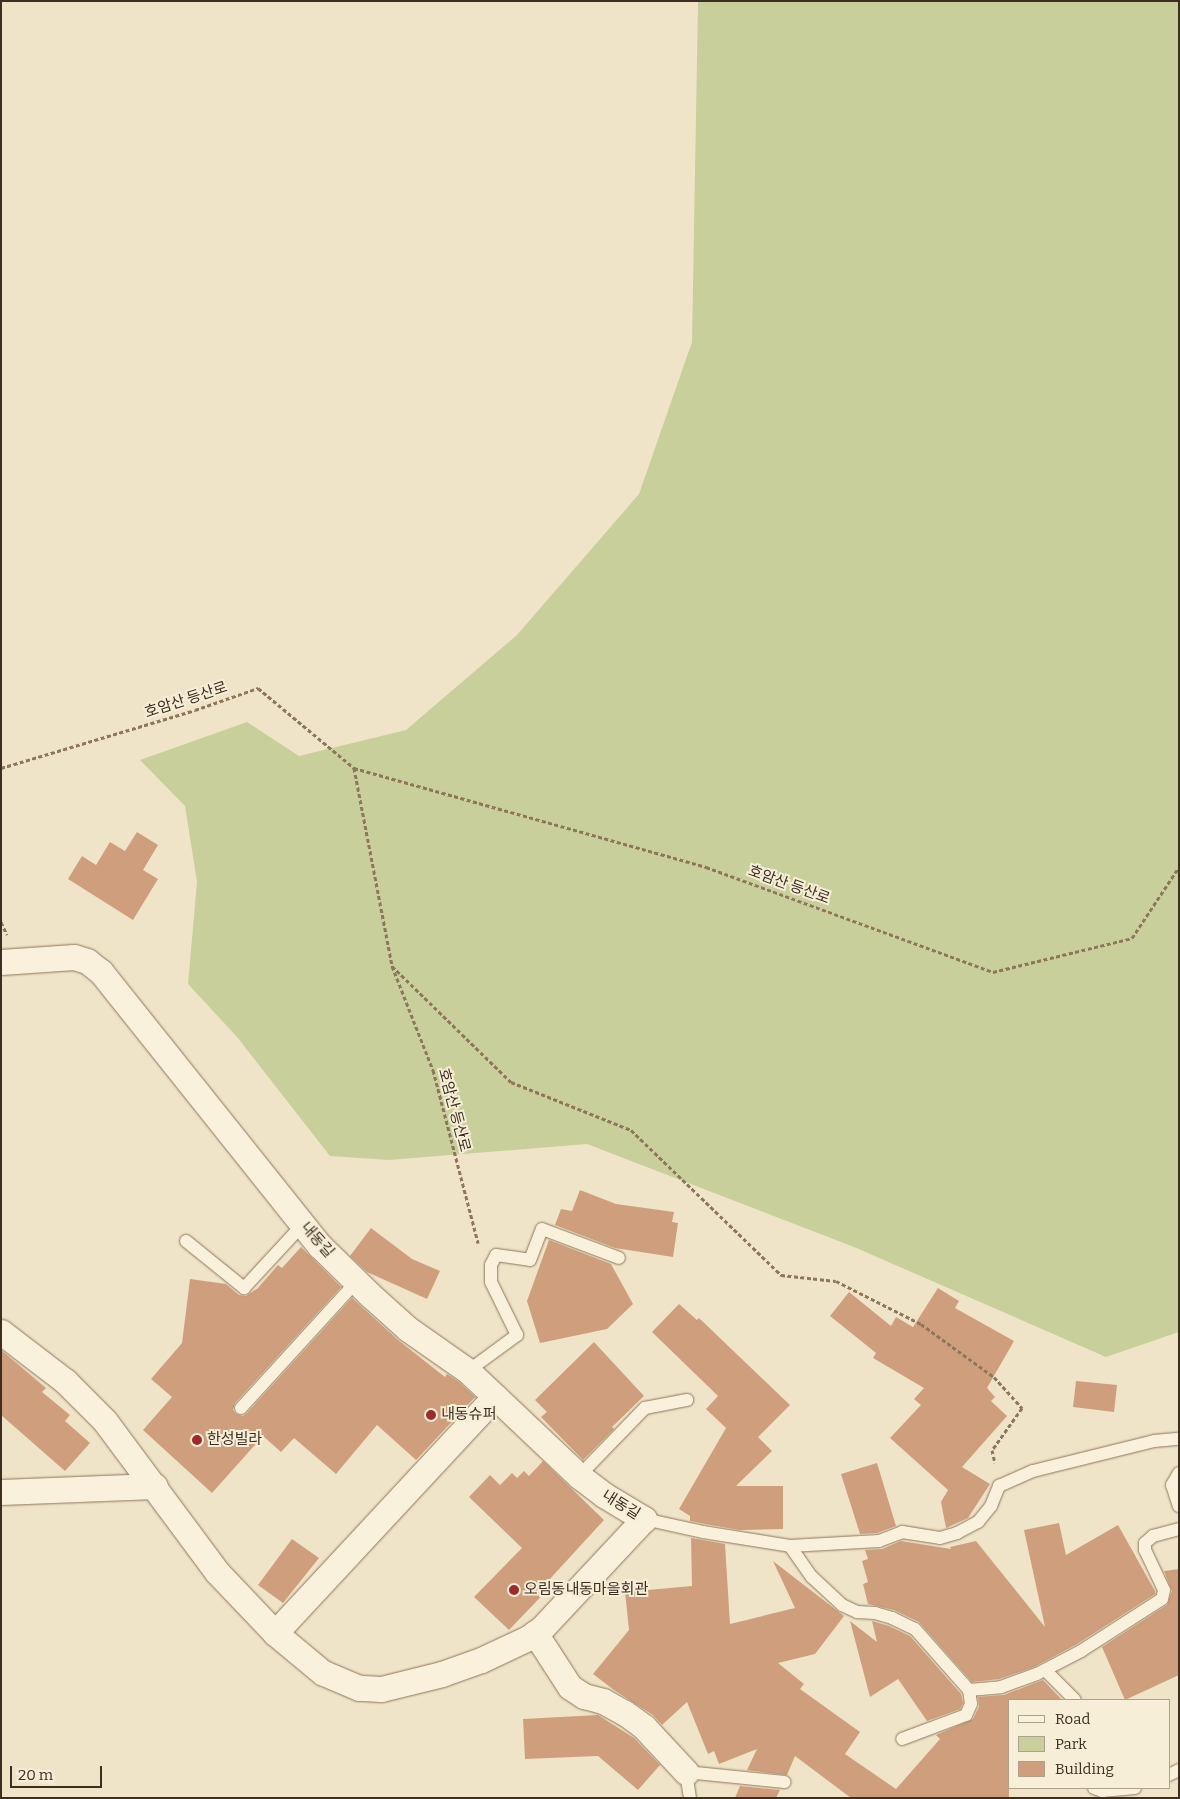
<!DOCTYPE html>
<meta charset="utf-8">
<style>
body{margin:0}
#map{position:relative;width:1180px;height:1799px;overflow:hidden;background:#f0e4c8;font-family:Bitter,"Noto Sans KR",serif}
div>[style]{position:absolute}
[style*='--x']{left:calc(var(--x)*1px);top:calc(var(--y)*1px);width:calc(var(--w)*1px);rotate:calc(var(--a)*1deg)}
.green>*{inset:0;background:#c9cf9b}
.building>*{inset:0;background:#cf9f7d}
.path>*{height:3px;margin-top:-1.5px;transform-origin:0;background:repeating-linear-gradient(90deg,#8d765c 0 4px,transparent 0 6.5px)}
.roads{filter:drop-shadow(0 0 1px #8d765c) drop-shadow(0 0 1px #8d765c)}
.service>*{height:12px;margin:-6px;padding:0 6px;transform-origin:6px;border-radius:6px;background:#faf1dc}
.minor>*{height:25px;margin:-12.5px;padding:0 12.5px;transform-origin:12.5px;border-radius:12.5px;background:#faf1dc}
.dots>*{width:14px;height:14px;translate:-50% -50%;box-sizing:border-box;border:2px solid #f7eed8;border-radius:50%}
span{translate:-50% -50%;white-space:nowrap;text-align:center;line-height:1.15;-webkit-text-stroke:4px #f7eed8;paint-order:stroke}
.street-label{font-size:15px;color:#3d2e20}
.poi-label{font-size:15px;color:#3d2e20}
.left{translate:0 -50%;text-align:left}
.frame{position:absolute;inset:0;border:2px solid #3d2e20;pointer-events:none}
.legend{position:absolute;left:1008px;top:1699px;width:162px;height:90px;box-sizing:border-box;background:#f7eed8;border:1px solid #ada18e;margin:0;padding:6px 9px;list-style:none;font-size:15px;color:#3d2e20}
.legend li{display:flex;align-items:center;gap:10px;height:25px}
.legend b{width:25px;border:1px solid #ada18e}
.scale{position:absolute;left:10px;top:1766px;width:92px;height:22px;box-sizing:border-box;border:2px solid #3d2e20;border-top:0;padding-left:6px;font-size:15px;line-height:18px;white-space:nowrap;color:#3d2e20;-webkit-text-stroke:4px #f7eed8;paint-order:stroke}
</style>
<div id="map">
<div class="green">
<div style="clip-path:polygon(698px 1px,1179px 1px,1179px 1332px,1106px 1357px,854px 1247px,587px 1144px,389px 1160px,330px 1156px,237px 1037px,188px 984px,197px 882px,185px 806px,140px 760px,247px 722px,299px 756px,406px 730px,517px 635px,639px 494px,692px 342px)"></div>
</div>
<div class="building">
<div style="clip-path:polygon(137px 832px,158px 845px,143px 870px,158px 879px,133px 920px,68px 879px,82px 856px,96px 865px,110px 842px,125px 851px)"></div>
<div style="clip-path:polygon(580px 1190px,616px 1204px,674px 1212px,672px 1222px,678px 1223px,673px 1257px,615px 1248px,555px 1225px,561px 1209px,572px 1211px)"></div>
<div style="clip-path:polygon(371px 1228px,412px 1259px,440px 1271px,427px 1299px,367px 1272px,350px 1256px)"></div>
<div style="clip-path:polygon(549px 1240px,611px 1264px,633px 1304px,607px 1329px,540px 1343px,527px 1301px)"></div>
<div style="clip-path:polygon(301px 1247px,341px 1287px,235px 1403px,233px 1410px,236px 1414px,243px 1416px,247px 1413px,352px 1298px,398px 1340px,445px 1377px,447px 1374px,459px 1382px,475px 1397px,416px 1460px,377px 1425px,336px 1474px,294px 1438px,281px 1452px,263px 1436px,212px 1493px,143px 1430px,172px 1397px,151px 1379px,182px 1343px,190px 1279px,226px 1284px,239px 1295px,246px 1296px,258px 1288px,278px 1265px,282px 1268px)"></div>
<div style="clip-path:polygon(938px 1288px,959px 1301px,955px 1308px,1014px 1341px,987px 1388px,995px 1397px,991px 1401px,1007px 1416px,962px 1467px,990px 1484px,968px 1518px,946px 1528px,941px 1502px,948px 1490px,890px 1438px,921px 1405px,914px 1399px,924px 1388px,873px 1358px,876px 1353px,830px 1316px,849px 1292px,891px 1326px,896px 1317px,913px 1327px)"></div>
<div style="clip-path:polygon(679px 1304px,697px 1320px,699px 1318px,790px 1405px,758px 1437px,772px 1451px,736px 1486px,783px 1486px,783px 1529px,740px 1530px,705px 1524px,690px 1521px,690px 1516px,679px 1509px,726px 1428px,706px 1409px,718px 1396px,652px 1332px)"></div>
<div style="clip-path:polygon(594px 1342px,644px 1396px,612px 1427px,614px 1429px,583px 1460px,541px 1417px,547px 1412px,535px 1400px)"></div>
<div style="clip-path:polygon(1px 1350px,46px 1388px,42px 1392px,70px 1415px,65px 1421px,90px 1443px,65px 1471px,1px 1415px)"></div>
<div style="clip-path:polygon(1076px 1381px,1117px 1385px,1114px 1412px,1073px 1407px)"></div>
<div style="clip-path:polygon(543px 1461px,604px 1520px,549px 1580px,553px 1584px,509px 1630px,474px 1597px,522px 1548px,469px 1497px,490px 1475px,500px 1485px,512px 1473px,517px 1478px,524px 1471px,529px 1476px)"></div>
<div style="clip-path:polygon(877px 1463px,896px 1526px,877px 1533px,860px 1534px,841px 1474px)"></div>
<div style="clip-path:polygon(1059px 1523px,1066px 1555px,1118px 1525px,1155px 1591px,1155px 1594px,1077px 1644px,1034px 1667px,999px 1679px,972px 1682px,919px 1622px,894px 1610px,868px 1604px,863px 1584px,868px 1582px,862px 1561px,868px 1559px,865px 1550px,882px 1549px,901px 1541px,951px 1549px,950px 1547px,976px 1541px,1045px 1627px,1024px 1530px)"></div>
<div style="clip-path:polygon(691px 1538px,725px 1544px,730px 1624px,795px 1608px,773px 1561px,844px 1616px,815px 1654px,778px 1663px,804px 1684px,800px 1689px,860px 1732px,845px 1754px,896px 1789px,940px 1739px,936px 1735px,973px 1719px,979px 1707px,978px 1697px,1004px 1695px,1043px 1680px,1062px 1700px,1009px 1700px,1009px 1798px,851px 1798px,795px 1756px,787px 1775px,747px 1770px,757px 1749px,719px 1764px,714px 1751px,708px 1754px,687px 1702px,662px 1725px,653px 1715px,614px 1690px,593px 1674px,629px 1630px,625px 1592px,692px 1586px)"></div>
<div style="clip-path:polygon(292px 1539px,319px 1558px,283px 1603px,258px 1585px)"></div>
<div style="clip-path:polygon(1179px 1569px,1179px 1675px,1125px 1700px,1102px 1647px,1167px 1605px,1172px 1591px,1164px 1571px)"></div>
<div style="clip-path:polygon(850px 1621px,877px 1642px,872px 1621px,889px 1626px,910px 1636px,961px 1694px,963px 1703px,960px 1709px,927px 1721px,898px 1679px,870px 1697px)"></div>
<div style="clip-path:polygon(598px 1715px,634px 1738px,660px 1765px,638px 1790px,598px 1756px,525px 1759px,523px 1719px)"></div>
<div style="clip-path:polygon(740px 1786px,780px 1790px,776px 1798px,735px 1798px)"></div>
</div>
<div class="path">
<div style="--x:1;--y:768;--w:202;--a:-16.6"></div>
<div style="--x:195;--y:710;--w:67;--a:-19.2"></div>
<div style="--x:258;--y:688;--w:125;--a:39.8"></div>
<div style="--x:354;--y:768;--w:366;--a:15.7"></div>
<div style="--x:706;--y:867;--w:306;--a:20.1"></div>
<div style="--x:993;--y:972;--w:143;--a:-13.7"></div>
<div style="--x:1132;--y:938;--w:85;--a:-56.5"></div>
<div style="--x:354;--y:768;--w:202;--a:79.1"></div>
<div style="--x:392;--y:966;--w:112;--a:68.5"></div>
<div style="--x:433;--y:1070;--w:179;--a:75.4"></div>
<div style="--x:1;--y:922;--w:14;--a:65"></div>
<div style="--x:392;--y:966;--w:166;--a:44.3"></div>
<div style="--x:511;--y:1082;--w:129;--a:21.8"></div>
<div style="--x:631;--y:1130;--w:209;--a:44"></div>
<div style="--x:781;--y:1275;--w:55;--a:6.2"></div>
<div style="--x:836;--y:1281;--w:95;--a:26.8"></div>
<div style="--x:921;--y:1324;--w:90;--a:36"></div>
<div style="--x:994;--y:1377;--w:42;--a:47.9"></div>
<div style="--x:1022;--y:1408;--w:52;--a:125.5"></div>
<div style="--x:992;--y:1450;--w:13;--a:77"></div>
</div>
<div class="roads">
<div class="service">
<div style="--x:186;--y:1241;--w:75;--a:39"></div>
<div style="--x:244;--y:1288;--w:87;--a:-47.3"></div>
<div style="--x:468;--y:1371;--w:61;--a:-36.3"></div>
<div style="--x:517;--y:1335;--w:59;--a:-116.1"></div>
<div style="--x:491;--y:1282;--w:17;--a:-90"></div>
<div style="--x:491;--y:1265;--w:11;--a:-63"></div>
<div style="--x:496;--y:1255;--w:34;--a:8"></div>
<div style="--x:530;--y:1260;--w:33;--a:-69"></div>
<div style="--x:542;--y:1229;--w:82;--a:20.6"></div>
<div style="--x:241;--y:1408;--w:171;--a:-47.6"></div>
<div style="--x:1179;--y:1473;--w:14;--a:120"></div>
<div style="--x:1172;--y:1485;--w:22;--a:72"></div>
<div style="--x:579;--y:1476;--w:95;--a:-45.9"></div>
<div style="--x:645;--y:1408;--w:43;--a:-10.8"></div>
<div style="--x:644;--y:1519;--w:60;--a:12.4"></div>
<div style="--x:703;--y:1532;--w:88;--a:9.1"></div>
<div style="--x:790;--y:1546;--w:89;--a:-3.2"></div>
<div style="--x:879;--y:1541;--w:25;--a:-21"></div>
<div style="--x:902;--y:1532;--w:38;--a:9"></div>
<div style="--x:940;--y:1538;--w:18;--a:-16"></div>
<div style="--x:957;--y:1533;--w:24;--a:-28"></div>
<div style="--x:978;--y:1522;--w:21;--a:-51"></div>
<div style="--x:991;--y:1506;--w:22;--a:-68"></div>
<div style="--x:999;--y:1486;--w:37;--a:-24"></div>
<div style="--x:1033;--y:1471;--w:125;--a:-13.9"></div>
<div style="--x:1154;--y:1441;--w:25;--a:-5"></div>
<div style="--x:790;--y:1546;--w:38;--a:55"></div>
<div style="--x:812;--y:1577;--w:41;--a:43"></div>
<div style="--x:842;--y:1605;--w:17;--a:25"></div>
<div style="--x:857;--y:1612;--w:18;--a:3"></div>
<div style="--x:875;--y:1613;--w:18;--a:16"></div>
<div style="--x:892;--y:1618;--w:25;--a:26"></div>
<div style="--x:915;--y:1629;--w:81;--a:48.5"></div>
<div style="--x:969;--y:1690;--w:14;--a:82"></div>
<div style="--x:971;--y:1704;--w:12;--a:114"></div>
<div style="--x:966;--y:1715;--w:68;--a:159.4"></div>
<div style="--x:1045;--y:1670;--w:42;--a:45"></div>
<div style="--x:969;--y:1690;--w:32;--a:-5"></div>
<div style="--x:1001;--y:1687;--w:38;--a:-20"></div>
<div style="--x:1037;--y:1674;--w:50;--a:-27.6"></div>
<div style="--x:1081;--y:1651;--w:96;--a:-32.7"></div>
<div style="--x:1162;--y:1599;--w:9;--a:-77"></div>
<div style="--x:1164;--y:1590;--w:44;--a:-115.4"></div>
<div style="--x:1145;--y:1550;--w:7;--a:-90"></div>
<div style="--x:1145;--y:1543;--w:11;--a:-41"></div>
<div style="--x:1153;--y:1536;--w:27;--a:-15"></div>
<div style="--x:1169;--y:1775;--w:11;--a:-27"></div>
<div style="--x:1094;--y:1788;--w:9;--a:21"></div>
<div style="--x:1102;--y:1791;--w:33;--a:-5"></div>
<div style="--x:690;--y:1798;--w:26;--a:-99"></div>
<div style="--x:686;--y:1772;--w:99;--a:5.8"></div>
</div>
<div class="minor">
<div style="--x:1;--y:962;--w:73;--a:-3.9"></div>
<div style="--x:74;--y:957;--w:14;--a:17"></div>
<div style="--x:87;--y:961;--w:18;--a:38"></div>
<div style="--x:101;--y:972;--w:351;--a:51.4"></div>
<div style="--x:320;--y:1246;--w:69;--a:44.4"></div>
<div style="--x:369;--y:1294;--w:52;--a:41.9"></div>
<div style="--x:408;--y:1329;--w:73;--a:35"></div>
<div style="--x:468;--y:1371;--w:153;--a:43.4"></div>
<div style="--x:579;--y:1476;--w:31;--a:37"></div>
<div style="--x:604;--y:1495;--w:47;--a:31"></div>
<div style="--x:644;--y:1519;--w:151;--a:133.1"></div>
<div style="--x:541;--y:1629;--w:16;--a:145"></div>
<div style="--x:528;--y:1638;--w:52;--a:154.9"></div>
<div style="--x:481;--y:1660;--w:41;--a:160.3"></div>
<div style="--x:442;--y:1674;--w:63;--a:166.2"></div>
<div style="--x:381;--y:1689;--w:22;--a:-177"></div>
<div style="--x:359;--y:1688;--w:39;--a:-157"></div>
<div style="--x:323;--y:1673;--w:62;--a:-140.2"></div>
<div style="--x:275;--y:1633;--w:84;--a:-133.6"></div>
<div style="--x:217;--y:1572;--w:188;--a:-126.6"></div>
<div style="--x:105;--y:1421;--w:57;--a:-135"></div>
<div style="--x:65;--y:1381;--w:81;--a:-142.6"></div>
<div style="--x:1;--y:1492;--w:154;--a:-2.2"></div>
<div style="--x:275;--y:1633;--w:323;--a:-47.1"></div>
<div style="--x:535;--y:1633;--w:64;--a:57.1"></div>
<div style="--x:570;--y:1687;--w:17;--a:33"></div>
<div style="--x:584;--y:1696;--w:20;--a:15"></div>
<div style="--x:603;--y:1701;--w:25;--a:29"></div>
<div style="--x:625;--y:1713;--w:24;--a:36"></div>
<div style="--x:644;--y:1727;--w:62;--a:47"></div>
</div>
</div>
<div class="dots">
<div style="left:431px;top:1415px;background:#9e2a2b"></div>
<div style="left:197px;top:1440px;background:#9e2a2b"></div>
<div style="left:514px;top:1590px;background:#9e2a2b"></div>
</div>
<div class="street-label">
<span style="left:186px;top:700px;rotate:-18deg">호암산 등산로</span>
<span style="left:789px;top:885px;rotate:20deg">호암산 등산로</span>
<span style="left:454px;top:1110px;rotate:75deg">호암산 등산로</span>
<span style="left:317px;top:1240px;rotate:49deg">내동길</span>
<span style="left:621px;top:1505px;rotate:32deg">내동길</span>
</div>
<div class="poi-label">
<span class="left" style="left:441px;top:1415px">내동슈퍼</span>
<span class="left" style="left:207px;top:1440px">한성빌라</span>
<span class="left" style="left:524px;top:1590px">오림동내동마을회관</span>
</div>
<div class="frame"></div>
<ul class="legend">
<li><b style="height:6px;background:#faf1dc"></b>Road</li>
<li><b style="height:14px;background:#c9cf9b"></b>Park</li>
<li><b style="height:14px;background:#cf9f7d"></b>Building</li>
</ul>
<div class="scale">20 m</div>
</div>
